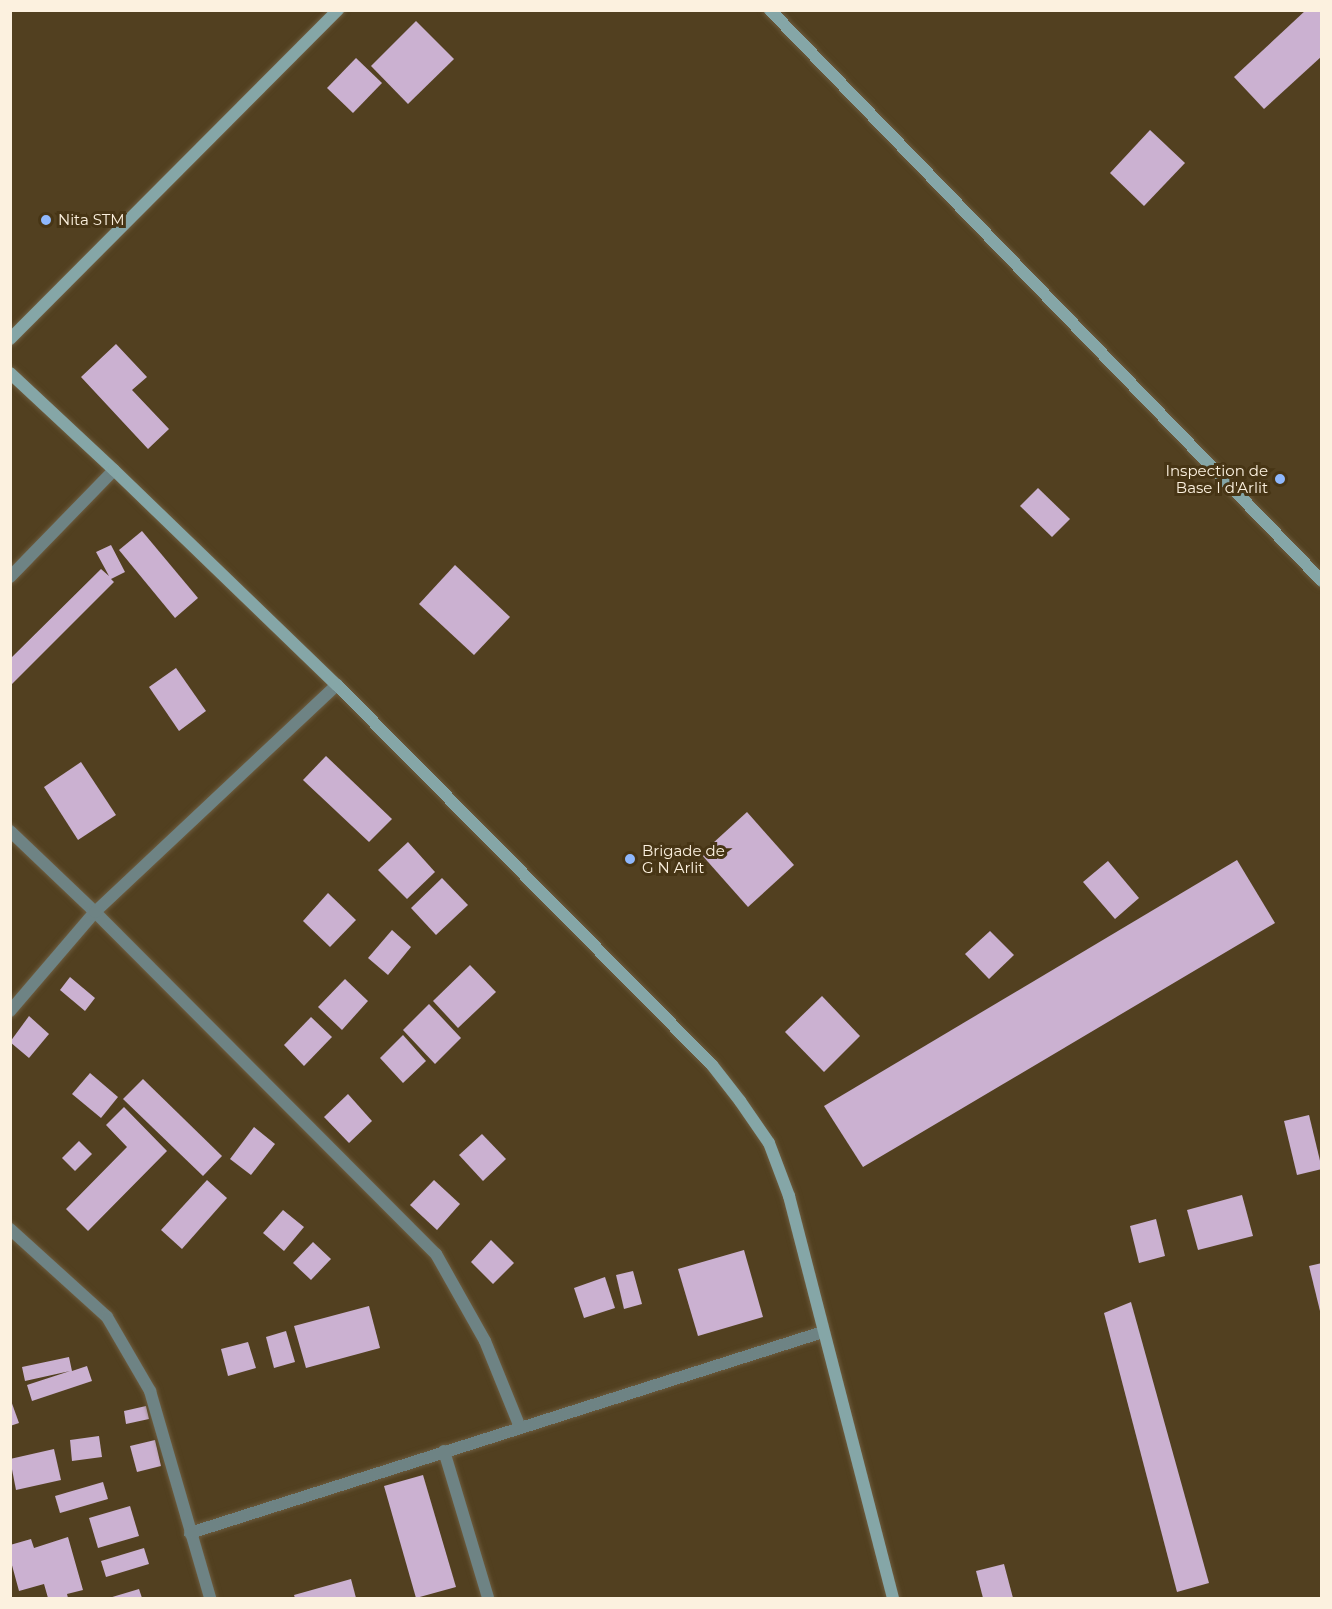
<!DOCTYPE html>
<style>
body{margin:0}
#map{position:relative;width:1332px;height:1609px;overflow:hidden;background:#524020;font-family:Montserrat,sans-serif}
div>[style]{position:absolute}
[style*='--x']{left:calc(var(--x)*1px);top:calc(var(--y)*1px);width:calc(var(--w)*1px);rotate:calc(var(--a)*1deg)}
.building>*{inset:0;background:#cbb1d1}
.roads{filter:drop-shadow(0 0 2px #6d5c3f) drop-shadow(0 0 2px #6d5c3f)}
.street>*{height:12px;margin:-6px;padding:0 6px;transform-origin:6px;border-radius:6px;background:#6e8384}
.secondary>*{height:12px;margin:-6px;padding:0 6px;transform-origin:6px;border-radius:6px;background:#85a6a7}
.dots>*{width:16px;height:16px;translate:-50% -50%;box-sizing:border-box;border:3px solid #473515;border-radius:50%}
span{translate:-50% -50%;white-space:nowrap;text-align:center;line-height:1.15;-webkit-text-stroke:6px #473515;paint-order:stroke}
.poi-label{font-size:15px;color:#fcf1df}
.left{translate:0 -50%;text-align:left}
.right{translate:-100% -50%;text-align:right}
.frame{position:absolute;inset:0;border:12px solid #fcf1df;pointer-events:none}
</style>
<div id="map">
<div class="building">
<div style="clip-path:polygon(1306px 10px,1322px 10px,1322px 56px,1264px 109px,1234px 77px)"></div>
<div style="clip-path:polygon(416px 21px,454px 59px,408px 104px,371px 66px)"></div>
<div style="clip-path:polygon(356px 58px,382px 83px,353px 113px,327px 88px)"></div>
<div style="clip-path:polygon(1150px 130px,1185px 163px,1144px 206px,1110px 173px)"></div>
<div style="clip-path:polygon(116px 344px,147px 377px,132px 390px,169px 429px,148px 449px,81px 377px)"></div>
<div style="clip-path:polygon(1038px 488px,1070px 519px,1052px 537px,1020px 506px)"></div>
<div style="clip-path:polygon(142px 531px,198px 598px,175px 618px,119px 550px)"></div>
<div style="clip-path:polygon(111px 545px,125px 572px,111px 579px,114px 582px,10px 686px,10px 659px,101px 569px,109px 576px,96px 552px)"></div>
<div style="clip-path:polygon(455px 565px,510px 617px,474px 655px,419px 604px)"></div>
<div style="clip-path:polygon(176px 668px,206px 711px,179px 731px,149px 687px)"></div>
<div style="clip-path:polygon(326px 756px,392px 819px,369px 842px,303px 780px)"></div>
<div style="clip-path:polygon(81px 762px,116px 815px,78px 840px,44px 787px)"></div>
<div style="clip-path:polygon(747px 812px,794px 865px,748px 907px,701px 854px)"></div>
<div style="clip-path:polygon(408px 842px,435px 872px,407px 899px,378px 870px)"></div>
<div style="clip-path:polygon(1237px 860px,1275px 923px,863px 1167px,824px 1106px)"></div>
<div style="clip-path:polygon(1108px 861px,1139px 898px,1115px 919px,1083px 882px)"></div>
<div style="clip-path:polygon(442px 878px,468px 905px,436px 935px,411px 908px)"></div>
<div style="clip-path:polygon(328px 893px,356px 920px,330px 947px,303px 921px)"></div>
<div style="clip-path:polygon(392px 930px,411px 947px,388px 975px,368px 958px)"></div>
<div style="clip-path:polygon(990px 931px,1014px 955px,989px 979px,965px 954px)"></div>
<div style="clip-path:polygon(470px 965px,496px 992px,458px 1028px,433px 1001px)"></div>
<div style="clip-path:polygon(70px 977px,95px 998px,85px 1011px,60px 990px)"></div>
<div style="clip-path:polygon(345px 979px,368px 1001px,342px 1030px,318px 1007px)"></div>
<div style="clip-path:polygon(822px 996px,860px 1036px,824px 1072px,785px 1032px)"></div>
<div style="clip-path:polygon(429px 1004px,461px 1038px,435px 1064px,403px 1030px)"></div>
<div style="clip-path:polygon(29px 1016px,49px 1034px,29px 1058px,10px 1042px)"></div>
<div style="clip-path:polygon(311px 1017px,332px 1037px,304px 1066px,284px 1045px)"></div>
<div style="clip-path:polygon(403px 1035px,426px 1061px,403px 1083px,380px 1058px)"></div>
<div style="clip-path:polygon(90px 1073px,118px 1097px,101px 1118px,72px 1094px)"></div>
<div style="clip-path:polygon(143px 1079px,222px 1156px,203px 1176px,123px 1099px)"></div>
<div style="clip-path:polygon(348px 1094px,372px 1121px,349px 1143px,324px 1117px)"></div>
<div style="clip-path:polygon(124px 1107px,167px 1151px,88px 1231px,66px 1209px,127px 1147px,106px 1125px)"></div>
<div style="clip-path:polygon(1309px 1115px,1322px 1169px,1297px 1175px,1284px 1121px)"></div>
<div style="clip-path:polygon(254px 1127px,275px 1144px,251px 1175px,230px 1159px)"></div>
<div style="clip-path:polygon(482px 1134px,506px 1159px,483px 1181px,459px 1155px)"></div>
<div style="clip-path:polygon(79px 1141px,92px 1154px,75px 1171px,62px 1158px)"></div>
<div style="clip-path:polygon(207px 1180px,227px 1198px,182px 1249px,161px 1230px)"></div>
<div style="clip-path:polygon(434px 1180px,460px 1204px,437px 1230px,410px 1205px)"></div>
<div style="clip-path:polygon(1242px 1195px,1253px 1236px,1198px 1250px,1187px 1210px)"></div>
<div style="clip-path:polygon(283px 1210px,304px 1227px,284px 1251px,263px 1233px)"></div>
<div style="clip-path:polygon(1156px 1219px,1165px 1256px,1139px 1263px,1130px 1226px)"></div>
<div style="clip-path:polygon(491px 1240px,514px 1263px,493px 1284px,471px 1262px)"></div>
<div style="clip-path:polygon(313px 1242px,331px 1259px,311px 1280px,293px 1263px)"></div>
<div style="clip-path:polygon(744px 1250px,763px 1317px,698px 1336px,678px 1269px)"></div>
<div style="clip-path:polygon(1322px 1263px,1322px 1315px,1321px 1315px,1309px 1266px)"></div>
<div style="clip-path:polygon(633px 1271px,642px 1304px,624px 1309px,616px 1275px)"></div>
<div style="clip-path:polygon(605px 1277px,615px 1308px,584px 1318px,574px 1288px)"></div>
<div style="clip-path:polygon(1131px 1302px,1209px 1583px,1177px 1592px,1104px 1313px)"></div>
<div style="clip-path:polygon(369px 1306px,380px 1348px,306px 1368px,294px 1326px)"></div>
<div style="clip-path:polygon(286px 1331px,295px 1362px,274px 1368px,266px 1337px)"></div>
<div style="clip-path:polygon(248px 1342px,256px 1368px,228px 1376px,221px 1349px)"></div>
<div style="clip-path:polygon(69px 1357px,72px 1371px,87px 1366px,92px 1381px,32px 1401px,27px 1385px,70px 1371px,25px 1381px,22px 1367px)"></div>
<div style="clip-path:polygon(10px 1398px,19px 1423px,10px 1426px)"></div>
<div style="clip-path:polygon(146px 1406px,149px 1419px,126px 1424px,124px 1411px)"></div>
<div style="clip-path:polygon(99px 1436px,102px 1457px,72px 1461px,70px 1440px)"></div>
<div style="clip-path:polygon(155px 1440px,161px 1466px,137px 1472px,130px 1446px)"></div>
<div style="clip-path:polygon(54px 1449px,61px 1480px,16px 1490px,10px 1459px)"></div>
<div style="clip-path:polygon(423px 1475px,456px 1587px,416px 1598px,384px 1486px)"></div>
<div style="clip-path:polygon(103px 1482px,108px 1499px,60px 1513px,55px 1496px)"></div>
<div style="clip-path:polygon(130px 1506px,139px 1536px,98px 1548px,89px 1518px)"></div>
<div style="clip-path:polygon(68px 1537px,83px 1590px,67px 1594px,68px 1598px,48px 1598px,44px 1584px,19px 1591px,10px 1558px,10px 1545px,31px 1539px,34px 1548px)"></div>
<div style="clip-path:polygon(144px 1548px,149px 1564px,106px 1577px,101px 1561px)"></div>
<div style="clip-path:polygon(1004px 1564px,1013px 1598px,983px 1598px,976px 1571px)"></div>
<div style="clip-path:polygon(351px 1579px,356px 1598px,295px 1598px,294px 1595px)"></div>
<div style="clip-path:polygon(139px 1589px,142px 1598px,109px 1598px)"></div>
</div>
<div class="roads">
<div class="street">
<div style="--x:10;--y:577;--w:149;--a:-45.8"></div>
<div style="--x:10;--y:831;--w:117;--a:43.6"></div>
<div style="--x:95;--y:912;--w:483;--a:45.1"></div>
<div style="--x:436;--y:1254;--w:100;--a:60.6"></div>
<div style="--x:485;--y:1341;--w:93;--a:67.9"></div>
<div style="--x:10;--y:1011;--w:130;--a:-49.4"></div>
<div style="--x:95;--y:912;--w:332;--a:-43.2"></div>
<div style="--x:10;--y:1229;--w:131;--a:42.2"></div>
<div style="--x:107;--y:1317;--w:86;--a:59.8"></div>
<div style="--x:150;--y:1391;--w:216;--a:73.8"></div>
<div style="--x:444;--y:1451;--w:153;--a:73.3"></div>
<div style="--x:190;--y:1533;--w:664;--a:-17.62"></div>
</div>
<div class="secondary">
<div style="--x:770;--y:10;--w:794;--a:45.97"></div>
<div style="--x:10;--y:339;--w:465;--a:-45.1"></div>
<div style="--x:10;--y:373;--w:142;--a:43"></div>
<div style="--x:114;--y:470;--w:310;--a:44"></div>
<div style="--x:337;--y:685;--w:534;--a:45.38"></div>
<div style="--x:712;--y:1065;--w:46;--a:52.1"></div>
<div style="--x:740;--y:1101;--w:51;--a:55.4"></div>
<div style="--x:769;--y:1143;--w:57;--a:69.3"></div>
<div style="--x:789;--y:1196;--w:415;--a:75.5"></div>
</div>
</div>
<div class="dots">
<div style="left:46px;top:220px;background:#8fb8fd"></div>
<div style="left:1280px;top:479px;background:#8fb8fd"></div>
<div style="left:630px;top:859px;background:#8fb8fd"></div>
</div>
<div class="poi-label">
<span class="left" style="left:58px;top:220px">Nita STM</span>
<span class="right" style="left:1268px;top:479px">Inspection de<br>Base I d'Arlit</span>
<span class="left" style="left:642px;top:859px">Brigade de<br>G N Arlit</span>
</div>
<div class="frame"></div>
</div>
